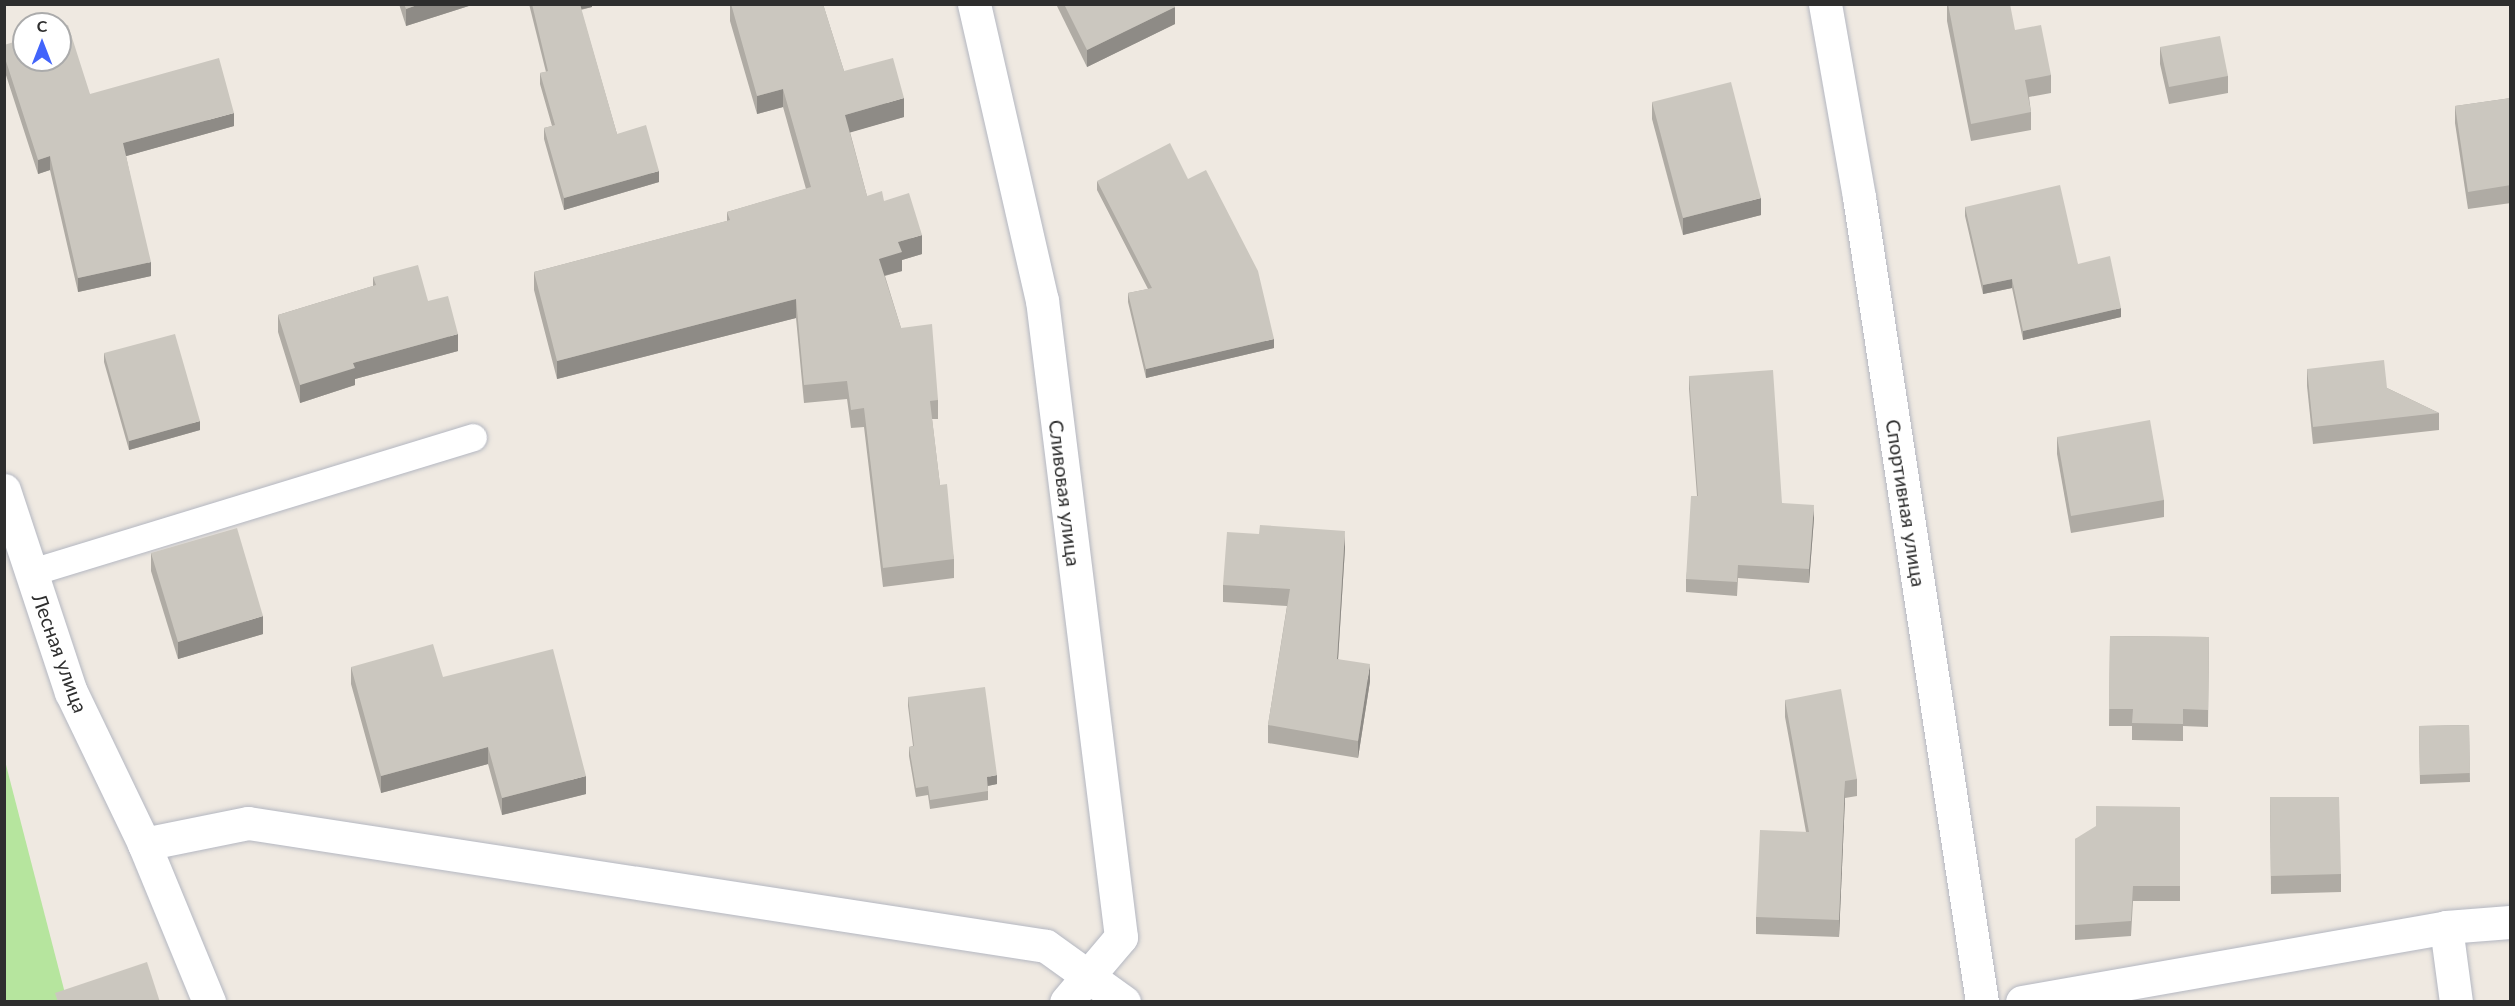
<!DOCTYPE html>
<meta charset="utf-8">
<style>
body{margin:0}
#map{position:relative;width:2515px;height:1006px;overflow:hidden;background:#efe9e1;font-family:Lato,sans-serif}
div>[style]{position:absolute}
[style*='--x']{left:calc(var(--x)*1px);top:calc(var(--y)*1px);width:calc(var(--w)*1px);rotate:calc(var(--a)*1deg)}
.green>*{inset:0;background:#b6e59e}
.roads{filter:drop-shadow(0 0 2px #b4b7c1) drop-shadow(0 0 2px #b4b7c1)}
.lane>*{height:27px;margin:-13.5px;padding:0 13.5px;transform-origin:13.5px;border-radius:13.5px;background:#fff}
.street>*{height:33px;margin:-16.5px;padding:0 16.5px;transform-origin:16.5px;border-radius:16.5px;background:#fff}
.secondary>*{height:33px;margin:-16.5px;padding:0 16.5px;transform-origin:16.5px;border-radius:16.5px;background:#fff}
.wall>*{inset:0;background:#afaba4}
.shaded-wall>*{inset:0;background:#8e8b86}
.building>*{inset:0;background:#cbc7bf}
span{translate:-50% -50%;white-space:nowrap;text-align:center;line-height:1.15;-webkit-text-stroke:4.5px #fff;paint-order:stroke}
.street-label{font-size:20px;color:#2e2e2e}
.frame{position:absolute;inset:0;border:6px solid #2e2e2e;pointer-events:none}
.north{position:absolute;left:12px;top:12px;width:60px;height:60px;box-sizing:border-box;background:#fff;border:2px solid #ababab;border-radius:50%;rotate:0deg;font-size:16px;font-weight:700;line-height:24px;text-align:center;color:#2e2e2e}
.north::after{content:'';display:block;margin:auto;width:21px;height:27px;background:#4264fb;clip-path:polygon(50% 0,100% 100%,50% 72%,0 100%)}
</style>
<div id="map">
<div class="green">
<div style="clip-path:polygon(5px 761px,67px 1001px,5px 1001px)"></div>
</div>
<div class="roads">
<div class="lane">
<div style="--x:32;--y:572;--w:461;--a:-17"></div>
</div>
<div class="street">
<div style="--x:974;--y:4;--w:304;--a:77.1"></div>
<div style="--x:1042;--y:300;--w:642;--a:82.93"></div>
<div style="--x:1121;--y:937;--w:85;--a:130.2"></div>
<div style="--x:1825;--y:4;--w:196;--a:80"></div>
<div style="--x:1859;--y:197;--w:814;--a:81.31"></div>
<div style="--x:144;--y:844;--w:106;--a:-11.4"></div>
<div style="--x:248;--y:823;--w:807;--a:8.76"></div>
<div style="--x:1046;--y:946;--w:96;--a:35.7"></div>
<div style="--x:2446;--y:927;--w:76;--a:82.4"></div>
<div style="--x:2022;--y:1002;--w:431;--a:-10"></div>
<div style="--x:2446;--y:927;--w:64;--a:-4.5"></div>
</div>
<div class="secondary">
<div style="--x:4;--y:490;--w:213;--a:71.7"></div>
<div style="--x:71;--y:692;--w:169;--a:64.3"></div>
<div style="--x:144;--y:844;--w:171;--a:67.6"></div>
</div>
</div>
<div class="wall">
<div style="clip-path:polygon(399px 4px,475px 4px,406px 26px)"></div>
<div style="clip-path:polygon(529px 4px,592px 4px,592px 7px,581px 10px,617px 134px,659px 182px,564px 210px,544px 139px,544px 128px,552px 126px,540px 84px,540px 73px,546px 72px)"></div>
<div style="clip-path:polygon(730px 4px,823px 4px,844px 71px,904px 117px,850px 132px,867px 196px,884px 201px,922px 254px,902px 260px,902px 271px,885px 276px,901px 328px,938px 400px,938px 419px,932px 419px,940px 485px,954px 559px,954px 578px,883px 587px,864px 427px,851px 428px,847px 399px,804px 403px,796px 318px,557px 379px,534px 290px,534px 272px,727px 221px,727px 212px,806px 189px,783px 107px,757px 114px,730px 21px)"></div>
<div style="clip-path:polygon(1056px 4px,1174px 4px,1175px 24px,1087px 67px)"></div>
<div style="clip-path:polygon(1947px 4px,2015px 30px,2051px 75px,2051px 93px,2029px 97px,2031px 112px,2031px 130px,1971px 141px,1947px 21px)"></div>
<div style="clip-path:polygon(4px 45px,90px 94px,234px 126px,126px 156px,151px 276px,78px 292px,50px 170px,38px 174px,4px 69px)"></div>
<div style="clip-path:polygon(2160px 47px,2228px 76px,2228px 93px,2169px 104px,2160px 64px)"></div>
<div style="clip-path:polygon(2511px 98px,2511px 203px,2468px 209px,2455px 123px,2455px 106px)"></div>
<div style="clip-path:polygon(1652px 102px,1761px 215px,1683px 235px,1652px 119px)"></div>
<div style="clip-path:polygon(1097px 181px,1274px 348px,1146px 378px,1128px 302px,1128px 293px,1148px 289px,1097px 190px)"></div>
<div style="clip-path:polygon(1965px 207px,2078px 264px,2121px 317px,2023px 340px,2012px 288px,1983px 294px,1965px 216px)"></div>
<div style="clip-path:polygon(373px 277px,428px 301px,458px 351px,355px 379px,355px 385px,300px 403px,278px 332px,278px 315px,373px 286px)"></div>
<div style="clip-path:polygon(104px 353px,200px 430px,129px 450px,104px 362px)"></div>
<div style="clip-path:polygon(2307px 369px,2387px 388px,2439px 413px,2439px 430px,2313px 444px,2307px 386px)"></div>
<div style="clip-path:polygon(1689px 376px,1782px 503px,1814px 518px,1809px 583px,1738px 578px,1737px 596px,1686px 592px,1686px 579px,1697px 496px,1689px 389px)"></div>
<div style="clip-path:polygon(2057px 437px,2164px 500px,2164px 517px,2071px 533px,2057px 454px)"></div>
<div style="clip-path:polygon(1259px 534px,1345px 548px,1338px 659px,1370px 681px,1358px 758px,1268px 743px,1268px 725px,1287px 606px,1223px 602px,1223px 585px)"></div>
<div style="clip-path:polygon(151px 553px,263px 634px,178px 659px,151px 571px)"></div>
<div style="clip-path:polygon(2110px 636px,2209px 637px,2208px 727px,2183px 726px,2183px 741px,2132px 740px,2132px 726px,2109px 726px)"></div>
<div style="clip-path:polygon(351px 667px,443px 677px,586px 794px,502px 815px,488px 764px,381px 793px,351px 684px)"></div>
<div style="clip-path:polygon(908px 697px,997px 784px,988px 786px,988px 800px,930px 809px,928px 795px,916px 797px,909px 756px,909px 747px,913px 746px,908px 706px)"></div>
<div style="clip-path:polygon(1785px 700px,1857px 779px,1857px 796px,1845px 798px,1839px 937px,1756px 934px,1756px 917px,1806px 832px,1785px 717px)"></div>
<div style="clip-path:polygon(2469px 725px,2470px 782px,2420px 784px,2419px 726px)"></div>
<div style="clip-path:polygon(2270px 797px,2341px 874px,2341px 892px,2271px 894px)"></div>
<div style="clip-path:polygon(2180px 807px,2180px 901px,2133px 901px,2131px 936px,2075px 940px,2075px 839px)"></div>
</div>
<div class="shaded-wall">
<div style="clip-path:polygon(420px 4px,475px 4px,406px 26px,406px 9px)"></div>
<div style="clip-path:polygon(578px 4px,592px 4px,592px 7px,578px 10px)"></div>
<div style="clip-path:polygon(1175px 7px,1175px 24px,1087px 67px,1087px 50px)"></div>
<div style="clip-path:polygon(783px 89px,783px 107px,757px 114px,757px 96px)"></div>
<div style="clip-path:polygon(904px 98px,904px 117px,845px 134px,845px 115px)"></div>
<div style="clip-path:polygon(234px 113px,234px 126px,123px 157px,123px 143px)"></div>
<div style="clip-path:polygon(50px 156px,50px 170px,38px 174px,38px 160px)"></div>
<div style="clip-path:polygon(659px 171px,659px 182px,564px 210px,564px 198px)"></div>
<div style="clip-path:polygon(1761px 198px,1761px 215px,1683px 235px,1683px 218px)"></div>
<div style="clip-path:polygon(922px 235px,922px 254px,902px 260px,902px 271px,879px 277px,879px 259px,898px 242px)"></div>
<div style="clip-path:polygon(151px 262px,151px 276px,78px 292px,78px 278px)"></div>
<div style="clip-path:polygon(2012px 279px,2012px 288px,1983px 294px,1983px 285px)"></div>
<div style="clip-path:polygon(796px 299px,796px 318px,557px 379px,557px 361px)"></div>
<div style="clip-path:polygon(2121px 308px,2121px 317px,2023px 340px,2023px 331px)"></div>
<div style="clip-path:polygon(458px 334px,458px 351px,355px 379px,355px 385px,300px 403px,300px 385px,353px 363px)"></div>
<div style="clip-path:polygon(1274px 339px,1274px 348px,1146px 378px,1146px 369px)"></div>
<div style="clip-path:polygon(200px 421px,200px 430px,129px 450px,129px 441px)"></div>
<div style="clip-path:polygon(1814px 505px,1814px 518px,1809px 583px,1809px 569px)"></div>
<div style="clip-path:polygon(1345px 531px,1345px 548px,1337px 676px,1337px 659px)"></div>
<div style="clip-path:polygon(263px 616px,263px 634px,178px 659px,178px 642px)"></div>
<div style="clip-path:polygon(1370px 664px,1370px 681px,1358px 758px,1358px 741px)"></div>
<div style="clip-path:polygon(488px 747px,488px 764px,381px 793px,381px 776px)"></div>
<div style="clip-path:polygon(997px 775px,997px 784px,987px 786px,987px 777px)"></div>
<div style="clip-path:polygon(586px 776px,586px 794px,502px 815px,502px 798px)"></div>
<div style="clip-path:polygon(1845px 781px,1845px 798px,1839px 937px,1839px 920px)"></div>
</div>
<div class="building">
<div style="clip-path:polygon(404px 4px,420px 4px,406px 9px)"></div>
<div style="clip-path:polygon(532px 4px,580px 4px,617px 134px,646px 125px,659px 171px,564px 198px,544px 128px,555px 125px,540px 73px,548px 71px)"></div>
<div style="clip-path:polygon(731px 4px,823px 4px,844px 71px,893px 58px,904px 98px,845px 115px,867px 196px,882px 191px,884px 201px,909px 193px,922px 235px,898px 242px,902px 252px,879px 259px,901px 328px,932px 324px,938px 400px,930px 401px,940px 485px,947px 484px,954px 559px,883px 568px,864px 408px,851px 410px,847px 381px,804px 385px,796px 299px,557px 361px,534px 272px,730px 220px,727px 212px,811px 187px,783px 89px,757px 96px)"></div>
<div style="clip-path:polygon(1064px 4px,1174px 4px,1175px 7px,1087px 50px)"></div>
<div style="clip-path:polygon(1948px 4px,2010px 4px,2015px 30px,2041px 25px,2051px 75px,2025px 80px,2031px 112px,1971px 124px)"></div>
<div style="clip-path:polygon(68px 25px,90px 94px,219px 58px,234px 113px,123px 143px,151px 262px,78px 278px,50px 156px,38px 160px,4px 55px,4px 45px,24px 39px,24px 60px,60px 60px,60px 28px)"></div>
<div style="clip-path:polygon(2220px 36px,2228px 76px,2169px 87px,2160px 47px)"></div>
<div style="clip-path:polygon(1731px 82px,1761px 198px,1683px 218px,1652px 102px)"></div>
<div style="clip-path:polygon(2511px 98px,2511px 185px,2468px 192px,2455px 106px)"></div>
<div style="clip-path:polygon(1170px 143px,1188px 179px,1206px 170px,1258px 271px,1274px 339px,1146px 369px,1128px 293px,1152px 288px,1097px 181px)"></div>
<div style="clip-path:polygon(2060px 185px,2078px 264px,2110px 256px,2121px 308px,2023px 331px,2012px 279px,1983px 285px,1965px 207px)"></div>
<div style="clip-path:polygon(418px 265px,428px 301px,448px 296px,458px 334px,353px 363px,355px 368px,300px 385px,278px 315px,376px 285px,373px 277px)"></div>
<div style="clip-path:polygon(175px 334px,200px 421px,129px 441px,104px 353px)"></div>
<div style="clip-path:polygon(2384px 360px,2387px 388px,2439px 413px,2313px 427px,2307px 369px)"></div>
<div style="clip-path:polygon(1773px 370px,1782px 503px,1814px 505px,1809px 569px,1738px 565px,1737px 582px,1686px 579px,1691px 496px,1698px 496px,1689px 376px)"></div>
<div style="clip-path:polygon(2150px 420px,2164px 500px,2071px 516px,2057px 437px)"></div>
<div style="clip-path:polygon(1260px 525px,1345px 531px,1337px 659px,1370px 664px,1358px 741px,1268px 725px,1290px 589px,1223px 585px,1227px 532px,1259px 534px)"></div>
<div style="clip-path:polygon(237px 528px,263px 616px,178px 642px,151px 553px)"></div>
<div style="clip-path:polygon(2110px 636px,2209px 637px,2208px 710px,2183px 709px,2183px 724px,2132px 723px,2133px 709px,2109px 709px)"></div>
<div style="clip-path:polygon(433px 644px,443px 677px,553px 649px,586px 776px,502px 798px,488px 747px,381px 776px,351px 667px)"></div>
<div style="clip-path:polygon(985px 687px,997px 775px,987px 777px,988px 791px,930px 800px,928px 786px,916px 788px,909px 747px,914px 746px,908px 697px)"></div>
<div style="clip-path:polygon(1841px 689px,1857px 779px,1845px 781px,1839px 920px,1756px 917px,1760px 830px,1809px 832px,1785px 700px)"></div>
<div style="clip-path:polygon(2469px 725px,2470px 773px,2420px 775px,2419px 726px)"></div>
<div style="clip-path:polygon(2270px 797px,2339px 797px,2341px 874px,2271px 876px)"></div>
<div style="clip-path:polygon(2096px 806px,2180px 807px,2180px 886px,2133px 886px,2131px 921px,2075px 925px,2075px 839px,2096px 826px)"></div>
<div style="clip-path:polygon(147px 962px,160px 1002px,58px 1002px,55px 993px)"></div>
</div>
<div class="street-label">
<span style="left:1065px;top:493px;rotate:83deg">Сливовая улица</span>
<span style="left:1906px;top:503px;rotate:81deg">Спортивная улица</span>
<span style="left:60px;top:653px;rotate:70deg">Лесная улица</span>
</div>
<div class="frame"></div>
<div class="north">С</div>
</div>
